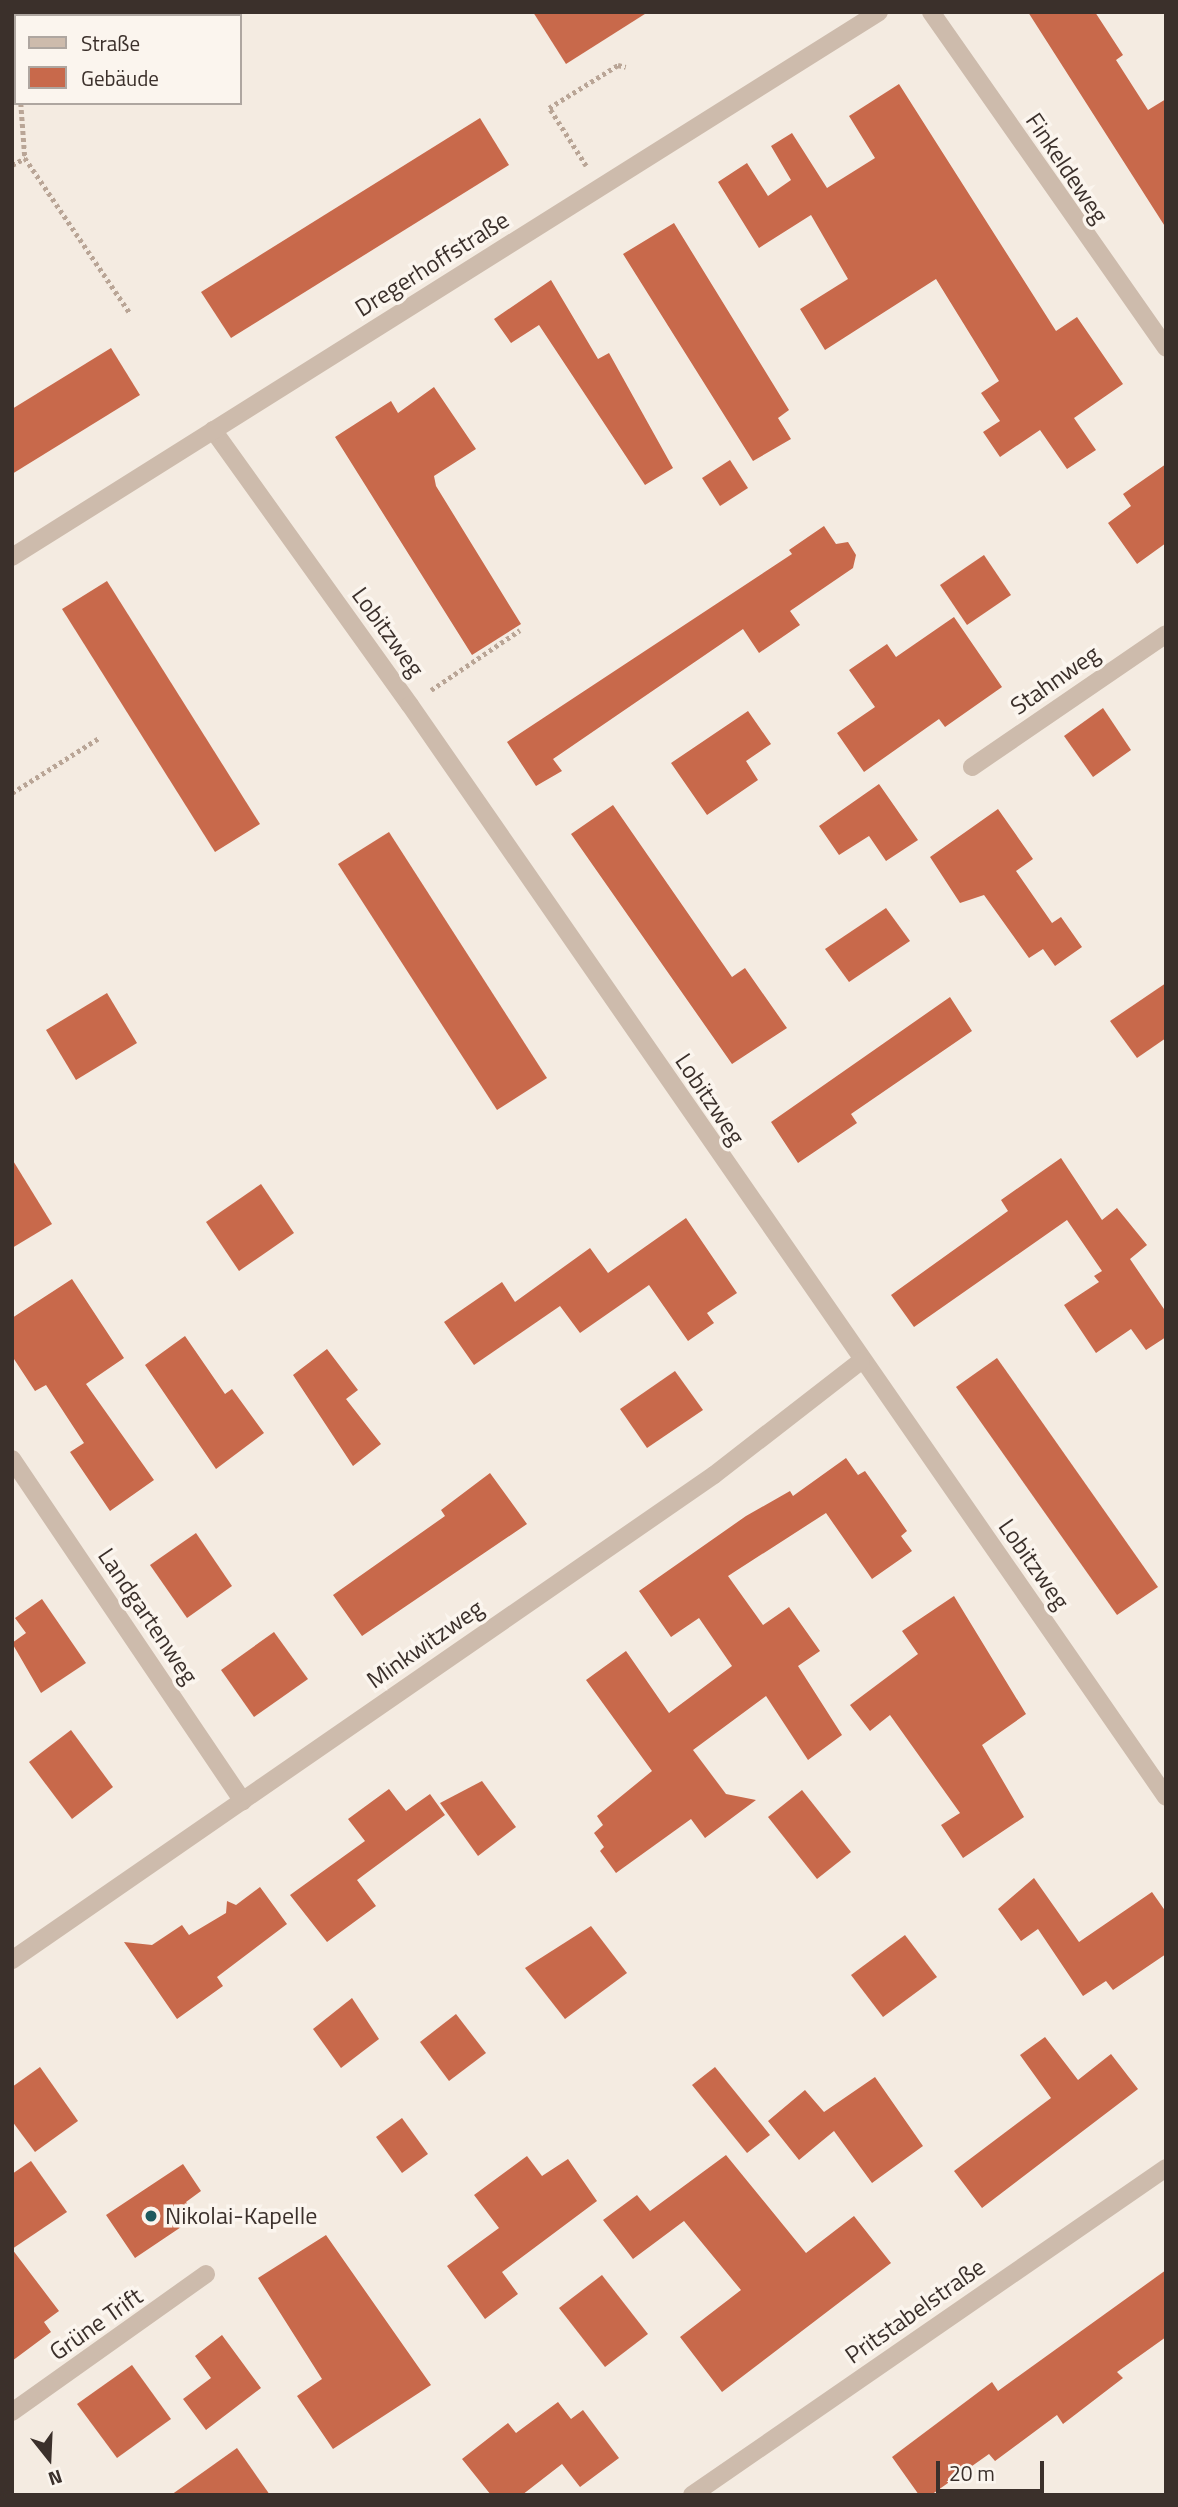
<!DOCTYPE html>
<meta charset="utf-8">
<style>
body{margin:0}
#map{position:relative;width:1178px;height:2507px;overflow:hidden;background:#f4ebe1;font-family:"Titillium Web",sans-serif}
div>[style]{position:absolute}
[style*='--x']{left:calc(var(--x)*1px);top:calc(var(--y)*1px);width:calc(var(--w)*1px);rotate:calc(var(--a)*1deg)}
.building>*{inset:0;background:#c8694b}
.path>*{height:4.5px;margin-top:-2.25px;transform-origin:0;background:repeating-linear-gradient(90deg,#b9a596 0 3.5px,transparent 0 7px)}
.service>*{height:18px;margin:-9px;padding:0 9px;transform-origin:9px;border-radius:9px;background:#cdbbac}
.minor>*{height:18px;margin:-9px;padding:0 9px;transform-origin:9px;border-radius:9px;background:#cdbbac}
.dots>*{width:19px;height:19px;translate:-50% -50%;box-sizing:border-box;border:4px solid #fbf5ee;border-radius:50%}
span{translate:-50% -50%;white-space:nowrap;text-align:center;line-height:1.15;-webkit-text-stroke:7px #fbf5ee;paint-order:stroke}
.street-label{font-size:24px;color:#3b302b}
.poi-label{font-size:24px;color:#3b302b}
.left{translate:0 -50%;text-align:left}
.frame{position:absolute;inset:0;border:14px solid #3b302b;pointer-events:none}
.legend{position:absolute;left:14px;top:14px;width:228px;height:91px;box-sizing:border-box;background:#fbf5ee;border:2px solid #aea6a0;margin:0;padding:9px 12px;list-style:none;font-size:21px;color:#3b302b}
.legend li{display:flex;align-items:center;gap:14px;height:35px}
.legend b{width:35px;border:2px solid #aea6a0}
.north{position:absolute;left:14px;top:2423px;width:70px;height:70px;-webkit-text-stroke:5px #fbf5ee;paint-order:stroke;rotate:162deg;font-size:19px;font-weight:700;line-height:28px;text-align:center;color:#3b302b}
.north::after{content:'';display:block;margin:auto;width:24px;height:32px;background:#3b302b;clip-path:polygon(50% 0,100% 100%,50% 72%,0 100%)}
.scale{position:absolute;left:936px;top:2461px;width:108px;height:32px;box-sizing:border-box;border:4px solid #3b302b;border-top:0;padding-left:9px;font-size:21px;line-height:24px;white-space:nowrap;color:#3b302b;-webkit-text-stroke:5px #fbf5ee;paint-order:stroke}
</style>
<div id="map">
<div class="building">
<div style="clip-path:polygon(533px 12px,648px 12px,566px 64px)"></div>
<div style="clip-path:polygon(1028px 12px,1095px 12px,1123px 55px,1116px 60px,1148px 110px,1166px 99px,1166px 228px)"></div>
<div style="clip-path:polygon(899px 84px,1056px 331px,1077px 317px,1123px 384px,1074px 418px,1096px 450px,1067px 469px,1040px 430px,1000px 457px,983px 432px,1000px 421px,981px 393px,999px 381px,936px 279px,825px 350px,800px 309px,848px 279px,811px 215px,759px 248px,718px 182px,747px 163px,768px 196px,791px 180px,771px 146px,792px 133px,827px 188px,875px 158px,849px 116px)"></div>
<div style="clip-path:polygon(480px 118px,509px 165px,231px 338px,201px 292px)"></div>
<div style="clip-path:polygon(674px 223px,789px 410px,778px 418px,791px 439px,753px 461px,623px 254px)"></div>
<div style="clip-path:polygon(551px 280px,598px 359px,609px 353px,673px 468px,645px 485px,539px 325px,511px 343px,494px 319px)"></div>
<div style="clip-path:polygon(111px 348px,140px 395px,12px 474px,12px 409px)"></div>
<div style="clip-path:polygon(434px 387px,476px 449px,434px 476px,436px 486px,521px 624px,472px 655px,335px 437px,391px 401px,398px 413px)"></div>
<div style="clip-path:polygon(730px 460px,748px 488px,720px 506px,702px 478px)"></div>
<div style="clip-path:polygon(1166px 464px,1166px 543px,1137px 564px,1108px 523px,1131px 506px,1123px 494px)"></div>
<div style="clip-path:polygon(824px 526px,836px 544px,848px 542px,856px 555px,853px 568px,790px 611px,800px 625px,759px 653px,743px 629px,553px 759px,562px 771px,536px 786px,507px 742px,792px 554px,789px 550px)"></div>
<div style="clip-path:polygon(984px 555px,1011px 595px,967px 625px,940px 585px)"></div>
<div style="clip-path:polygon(107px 581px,260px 824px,215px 852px,62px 609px)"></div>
<div style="clip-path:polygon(954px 617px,1002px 687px,945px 727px,939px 719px,864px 772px,837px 733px,875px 707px,849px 670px,887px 644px,896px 657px)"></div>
<div style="clip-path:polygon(1103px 708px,1131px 750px,1093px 777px,1064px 736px)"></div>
<div style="clip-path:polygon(748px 711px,771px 744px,746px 761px,758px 780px,707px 815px,671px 763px)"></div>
<div style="clip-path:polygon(879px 784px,918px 840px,886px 861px,869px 836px,839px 855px,819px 826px)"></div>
<div style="clip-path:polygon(613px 805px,732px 977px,745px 968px,787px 1028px,732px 1064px,571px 834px)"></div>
<div style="clip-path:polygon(998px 809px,1033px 859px,1016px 871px,1052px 923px,1061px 917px,1082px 947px,1055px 966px,1043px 949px,1029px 958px,984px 895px,960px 903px,930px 857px)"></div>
<div style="clip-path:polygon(389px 832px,547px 1078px,497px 1110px,338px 864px)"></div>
<div style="clip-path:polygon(886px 908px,910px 941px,849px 982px,825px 949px)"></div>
<div style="clip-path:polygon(1166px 983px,1166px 1038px,1137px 1058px,1110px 1021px)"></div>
<div style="clip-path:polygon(107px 993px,137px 1043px,76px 1080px,46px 1030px)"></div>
<div style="clip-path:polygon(950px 997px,972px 1031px,851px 1114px,857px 1123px,798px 1163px,771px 1122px)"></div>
<div style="clip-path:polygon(1061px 1158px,1102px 1220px,1117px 1208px,1147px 1245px,1130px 1259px,1166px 1312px,1166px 1337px,1146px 1350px,1131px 1329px,1096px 1353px,1064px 1305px,1099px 1282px,1094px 1276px,1102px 1271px,1067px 1220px,914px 1327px,891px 1295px,1008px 1211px,1001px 1200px)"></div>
<div style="clip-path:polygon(12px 1159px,52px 1224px,12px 1248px)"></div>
<div style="clip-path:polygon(261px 1184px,294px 1233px,239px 1271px,206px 1222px)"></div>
<div style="clip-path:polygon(686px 1218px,737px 1293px,707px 1313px,714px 1323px,688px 1341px,649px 1285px,580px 1333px,560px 1306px,474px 1365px,444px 1322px,502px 1282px,515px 1302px,590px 1248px,608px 1273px)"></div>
<div style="clip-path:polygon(72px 1279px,124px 1358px,86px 1384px,154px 1480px,110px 1511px,70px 1452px,84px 1443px,46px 1385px,35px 1391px,12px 1356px,12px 1318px)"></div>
<div style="clip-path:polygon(185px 1336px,225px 1394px,232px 1389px,264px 1433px,216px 1469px,145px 1365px)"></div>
<div style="clip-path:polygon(327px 1349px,358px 1390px,346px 1399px,381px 1444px,353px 1466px,293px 1375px)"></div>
<div style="clip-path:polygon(997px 1358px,1158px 1587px,1117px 1615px,956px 1387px)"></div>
<div style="clip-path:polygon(675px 1371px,703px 1410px,647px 1448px,620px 1409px)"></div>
<div style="clip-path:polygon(846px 1458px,858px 1475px,865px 1471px,887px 1502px,907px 1531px,901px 1536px,912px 1551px,872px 1579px,826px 1513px,728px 1576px,763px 1625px,789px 1607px,820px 1651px,798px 1666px,842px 1735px,808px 1760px,766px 1696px,693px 1750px,726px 1794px,756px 1800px,705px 1838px,691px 1819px,616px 1873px,600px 1851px,604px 1847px,594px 1833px,603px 1825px,597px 1816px,652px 1771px,586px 1680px,626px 1651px,669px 1713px,732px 1666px,699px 1618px,671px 1637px,639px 1591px,746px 1516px,790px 1491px,793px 1496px)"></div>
<div style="clip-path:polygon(490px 1473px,527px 1524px,362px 1636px,333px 1595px,445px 1516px,441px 1510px)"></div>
<div style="clip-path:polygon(196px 1533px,232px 1586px,187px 1618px,150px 1565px)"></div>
<div style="clip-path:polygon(954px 1596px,1026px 1714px,982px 1745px,1024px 1817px,963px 1858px,941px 1825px,960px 1813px,890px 1715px,870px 1731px,850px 1705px,918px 1654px,902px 1631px)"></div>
<div style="clip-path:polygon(42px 1599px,86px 1663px,41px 1693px,12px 1643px,26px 1633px,15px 1618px)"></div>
<div style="clip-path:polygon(274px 1632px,308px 1679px,254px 1717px,221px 1670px)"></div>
<div style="clip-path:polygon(71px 1730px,113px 1787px,72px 1819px,29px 1762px)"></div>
<div style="clip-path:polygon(482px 1781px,516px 1827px,478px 1856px,440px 1803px)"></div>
<div style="clip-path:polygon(389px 1789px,406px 1811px,430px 1794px,445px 1815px,357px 1880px,376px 1906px,327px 1942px,290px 1895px,365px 1841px,348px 1819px)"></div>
<div style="clip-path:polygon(802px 1790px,851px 1852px,817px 1879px,768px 1817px)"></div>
<div style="clip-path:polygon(1034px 1878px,1079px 1942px,1152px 1892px,1166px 1912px,1166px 1954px,1113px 1990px,1106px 1981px,1083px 1996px,1038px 1929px,1021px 1941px,998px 1909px)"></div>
<div style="clip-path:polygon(260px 1887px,287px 1924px,217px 1977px,223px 1986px,177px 2019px,124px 1942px,152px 1945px,182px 1925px,189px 1935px,226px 1913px,227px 1901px,236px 1905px)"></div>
<div style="clip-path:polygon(591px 1926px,627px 1973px,565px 2019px,525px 1968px)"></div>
<div style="clip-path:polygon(905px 1935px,937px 1977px,883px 2017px,851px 1975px)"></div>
<div style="clip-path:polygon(352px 1998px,379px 2039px,341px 2068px,313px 2029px)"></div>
<div style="clip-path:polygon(456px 2014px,486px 2053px,449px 2081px,420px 2042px)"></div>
<div style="clip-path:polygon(1045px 2037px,1078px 2080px,1111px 2054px,1138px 2089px,982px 2208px,954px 2171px,1051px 2098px,1020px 2055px)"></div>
<div style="clip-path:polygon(40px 2067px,78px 2121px,35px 2152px,12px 2121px,12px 2087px)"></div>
<div style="clip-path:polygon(715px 2067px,770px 2135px,747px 2153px,692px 2085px)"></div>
<div style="clip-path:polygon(875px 2077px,923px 2146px,872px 2183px,834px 2131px,799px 2160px,768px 2121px,805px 2090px,824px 2112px)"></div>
<div style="clip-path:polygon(402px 2118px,428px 2154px,402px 2173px,376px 2137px)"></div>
<div style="clip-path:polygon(726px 2155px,806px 2253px,854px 2216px,891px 2263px,722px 2392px,680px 2337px,741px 2290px,684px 2221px,633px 2259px,603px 2220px,637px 2195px,650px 2211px)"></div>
<div style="clip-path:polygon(527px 2156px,542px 2176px,568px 2159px,597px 2201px,502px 2272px,518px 2294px,485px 2319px,447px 2266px,499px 2228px,474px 2195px)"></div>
<div style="clip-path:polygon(31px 2161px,67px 2212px,12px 2249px,12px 2174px)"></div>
<div style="clip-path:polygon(183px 2164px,201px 2191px,186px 2202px,196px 2217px,135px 2258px,106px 2215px)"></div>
<div style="clip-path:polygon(326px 2235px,431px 2385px,333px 2449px,297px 2396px,322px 2379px,258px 2278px)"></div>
<div style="clip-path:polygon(12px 2249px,59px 2311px,44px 2322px,51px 2332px,12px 2361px)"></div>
<div style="clip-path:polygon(1166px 2270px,1166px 2337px,1117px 2372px,1123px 2378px,1063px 2424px,1057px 2415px,995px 2461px,989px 2454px,931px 2495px,919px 2495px,892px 2457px,992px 2382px,998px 2391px)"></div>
<div style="clip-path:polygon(602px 2275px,648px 2334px,605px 2367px,559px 2308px)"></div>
<div style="clip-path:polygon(222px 2335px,261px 2388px,206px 2430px,183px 2399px,211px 2378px,195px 2356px)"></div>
<div style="clip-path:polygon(132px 2365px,171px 2419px,117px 2458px,77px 2404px)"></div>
<div style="clip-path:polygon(558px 2402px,571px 2419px,583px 2410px,619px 2458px,580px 2487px,562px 2464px,522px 2495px,491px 2495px,462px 2459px,508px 2423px,516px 2433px)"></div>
<div style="clip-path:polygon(237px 2448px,270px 2495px,171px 2495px)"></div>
</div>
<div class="path">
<div style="--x:15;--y:12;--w:6;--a:81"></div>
<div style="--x:21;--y:103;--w:55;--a:85.8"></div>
<div style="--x:25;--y:158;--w:187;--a:55.9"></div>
<div style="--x:12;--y:165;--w:15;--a:-28"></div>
<div style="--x:586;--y:166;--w:69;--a:-122.5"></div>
<div style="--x:549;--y:108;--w:81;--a:-31.9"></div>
<div style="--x:618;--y:65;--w:8;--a:14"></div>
<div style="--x:431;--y:690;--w:107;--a:-34"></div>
<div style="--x:12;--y:793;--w:103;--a:-32.3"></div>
</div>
<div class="service">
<div style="--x:972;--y:767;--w:235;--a:-34.4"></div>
<div style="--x:12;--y:2412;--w:238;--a:-35.4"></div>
</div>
<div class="minor">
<div style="--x:931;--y:12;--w:410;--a:55"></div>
<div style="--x:213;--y:430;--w:338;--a:54.4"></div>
<div style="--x:410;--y:705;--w:1328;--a:55.3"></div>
<div style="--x:12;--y:557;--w:1024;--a:-32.15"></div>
<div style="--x:12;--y:1459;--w:413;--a:56"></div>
<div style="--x:12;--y:1960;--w:853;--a:-34.64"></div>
<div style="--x:714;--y:1475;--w:186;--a:-37.8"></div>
<div style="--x:692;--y:2495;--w:576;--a:-34.6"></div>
</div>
<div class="dots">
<div style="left:151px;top:2216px;background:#1f5a5e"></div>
</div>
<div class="street-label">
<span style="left:1067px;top:168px;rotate:56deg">Finkeldeweg</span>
<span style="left:432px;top:264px;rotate:-32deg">Dregerhoffstraße</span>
<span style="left:388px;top:632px;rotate:54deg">Lobitzweg</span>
<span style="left:1055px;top:680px;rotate:-35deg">Stahnweg</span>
<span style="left:710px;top:1099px;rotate:56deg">Lobitzweg</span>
<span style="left:1034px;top:1564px;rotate:55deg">Lobitzweg</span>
<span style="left:148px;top:1616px;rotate:56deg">Landgartenweg</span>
<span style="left:425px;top:1644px;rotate:-35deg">Minkwitzweg</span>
<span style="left:915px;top:2311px;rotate:-35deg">Pritstabelstraße</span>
<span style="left:96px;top:2324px;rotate:-35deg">Grüne Trift</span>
</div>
<div class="poi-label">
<span class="left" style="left:165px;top:2216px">Nikolai-Kapelle</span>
</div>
<div class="frame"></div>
<ul class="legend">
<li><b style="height:9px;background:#cdbbac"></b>Straße</li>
<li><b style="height:19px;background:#c8694b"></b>Gebäude</li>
</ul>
<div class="north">N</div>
<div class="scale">20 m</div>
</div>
